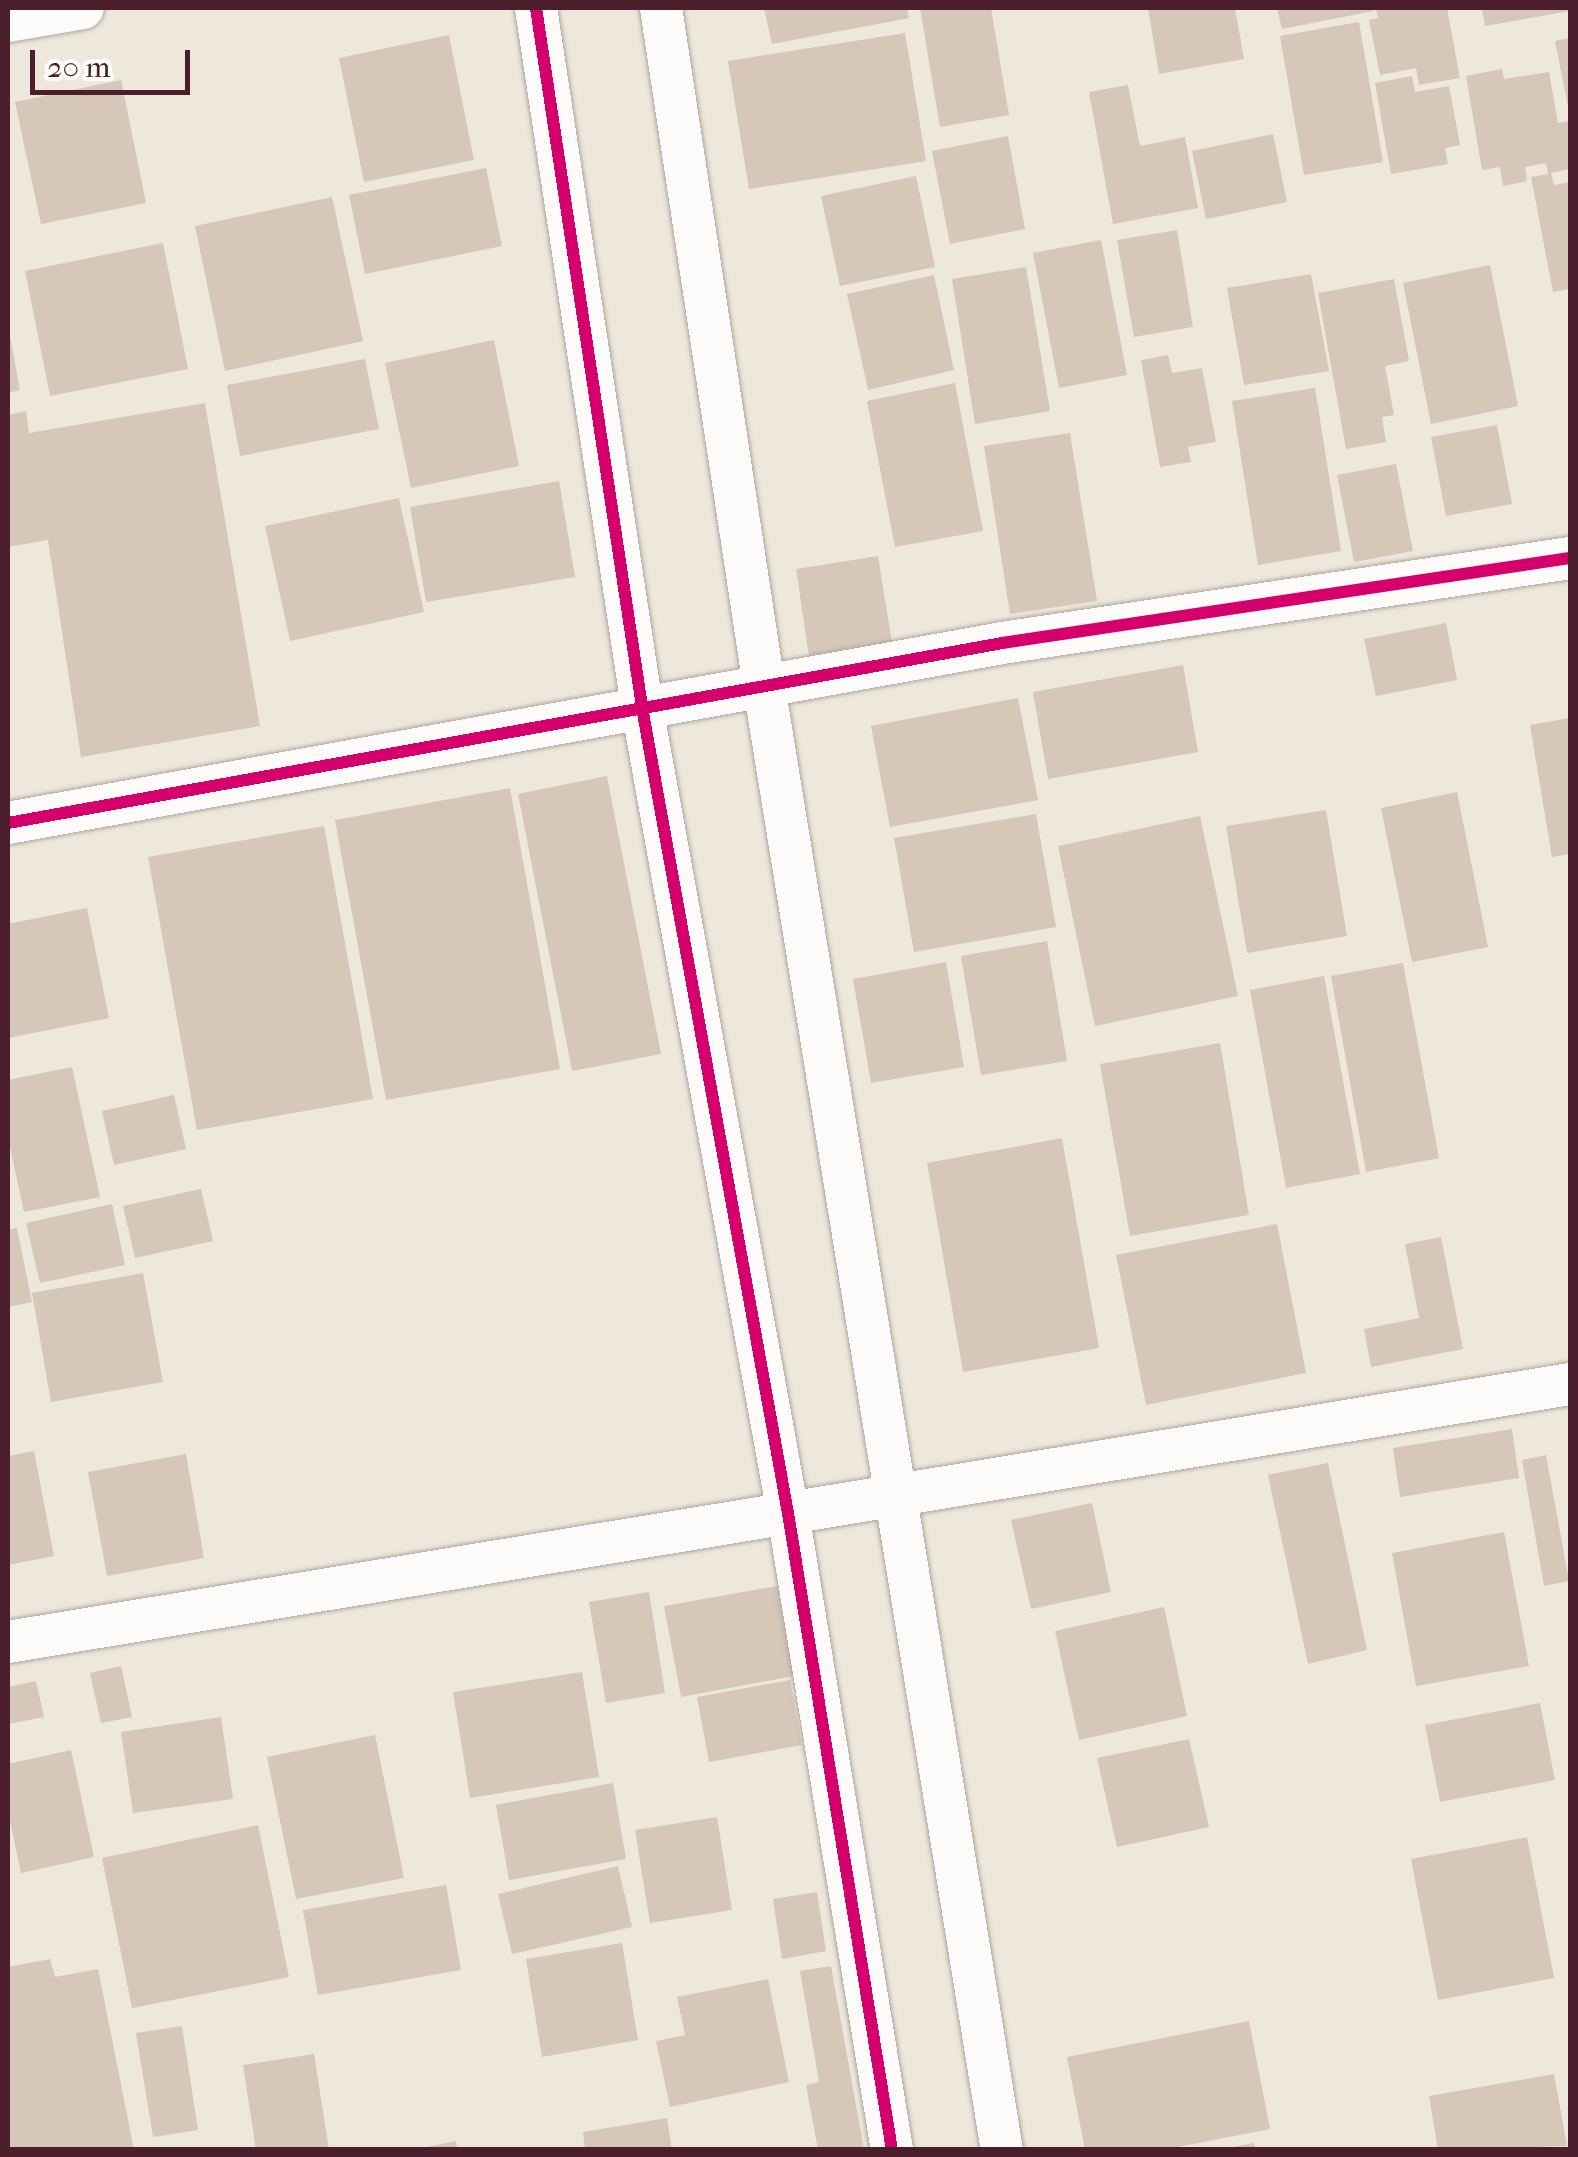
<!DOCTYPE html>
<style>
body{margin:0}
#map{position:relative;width:1578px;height:2157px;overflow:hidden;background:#eee7dc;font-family:"IM FELL French Canon",serif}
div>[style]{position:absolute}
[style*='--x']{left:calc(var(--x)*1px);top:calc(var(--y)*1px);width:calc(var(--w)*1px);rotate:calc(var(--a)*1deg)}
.building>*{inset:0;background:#d6c7b9}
.roads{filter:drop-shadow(0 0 2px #afa6a1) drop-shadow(0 0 2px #afa6a1)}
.street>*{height:42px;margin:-21px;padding:0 21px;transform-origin:21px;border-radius:21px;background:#fcfbfa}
.cycleway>*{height:12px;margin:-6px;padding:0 6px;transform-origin:6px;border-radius:6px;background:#d6006c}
span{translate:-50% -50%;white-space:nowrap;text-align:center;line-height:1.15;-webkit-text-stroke:8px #fdfcf7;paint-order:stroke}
.frame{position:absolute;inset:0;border:10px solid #4a1f2b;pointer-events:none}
.scale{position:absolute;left:30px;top:50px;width:160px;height:45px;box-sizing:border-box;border:5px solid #4a1f2b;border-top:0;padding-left:12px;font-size:30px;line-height:35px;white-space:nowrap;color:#4a1f2b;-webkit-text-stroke:8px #fdfcf7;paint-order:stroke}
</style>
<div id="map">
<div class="building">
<div style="clip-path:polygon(764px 8px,907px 8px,909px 18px,772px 44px)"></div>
<div style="clip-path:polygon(920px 8px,991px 8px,1009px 115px,940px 127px)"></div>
<div style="clip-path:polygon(1148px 8px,1235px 8px,1244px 59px,1159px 74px)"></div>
<div style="clip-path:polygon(1277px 8px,1373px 8px,1373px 11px,1282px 29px)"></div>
<div style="clip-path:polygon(1376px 8px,1447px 8px,1460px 78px,1419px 85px,1416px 68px,1380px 75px,1369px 20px,1378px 18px)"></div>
<div style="clip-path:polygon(1482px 8px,1570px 8px,1570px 11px,1485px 26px)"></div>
<div style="clip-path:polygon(1359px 22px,1383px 162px,1304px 175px,1280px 36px)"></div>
<div style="clip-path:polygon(905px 33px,926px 161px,749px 189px,728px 61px)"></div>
<div style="clip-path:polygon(449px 35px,474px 160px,364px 182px,339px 58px)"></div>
<div style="clip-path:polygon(1570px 38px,1570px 112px,1569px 112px,1555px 41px)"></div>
<div style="clip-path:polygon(1502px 69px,1504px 79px,1549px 72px,1558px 123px,1570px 121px,1570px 169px,1551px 173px,1554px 185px,1570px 182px,1570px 289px,1553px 292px,1531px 177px,1548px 174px,1546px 163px,1525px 167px,1527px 181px,1503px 186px,1500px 167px,1482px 170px,1466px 76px)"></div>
<div style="clip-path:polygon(1412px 76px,1415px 92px,1449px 86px,1460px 145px,1445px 148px,1448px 164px,1391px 174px,1375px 83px)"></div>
<div style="clip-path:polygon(121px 80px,146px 203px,41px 224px,15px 102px)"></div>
<div style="clip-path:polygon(1128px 85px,1140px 146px,1185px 137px,1198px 208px,1113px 224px,1089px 92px)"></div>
<div style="clip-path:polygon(1273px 134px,1287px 202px,1206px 219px,1192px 151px)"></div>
<div style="clip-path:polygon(1008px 136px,1025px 229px,950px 244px,932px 151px)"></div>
<div style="clip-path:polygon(486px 168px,502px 246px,365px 274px,349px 195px)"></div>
<div style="clip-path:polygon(916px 176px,935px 267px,840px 286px,821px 196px)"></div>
<div style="clip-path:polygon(332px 197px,363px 341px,225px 371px,195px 226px)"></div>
<div style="clip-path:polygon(1177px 230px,1193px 327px,1134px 337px,1117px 240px)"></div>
<div style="clip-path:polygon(1101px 240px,1127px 375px,1059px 388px,1033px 253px)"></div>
<div style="clip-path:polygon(163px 243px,188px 369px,50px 396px,25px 271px)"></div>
<div style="clip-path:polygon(1490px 265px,1518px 406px,1431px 424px,1403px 283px)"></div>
<div style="clip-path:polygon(1026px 267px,1050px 411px,975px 424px,952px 279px)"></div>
<div style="clip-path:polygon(1311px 274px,1329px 371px,1244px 385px,1227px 288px)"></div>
<div style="clip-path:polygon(934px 275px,954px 370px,868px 390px,847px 294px)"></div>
<div style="clip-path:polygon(1394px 279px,1409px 361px,1385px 366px,1394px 415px,1382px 417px,1386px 442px,1346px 449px,1318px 293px)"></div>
<div style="clip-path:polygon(8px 325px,20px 390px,8px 393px)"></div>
<div style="clip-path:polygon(494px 340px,519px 466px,411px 488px,385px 363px)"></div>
<div style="clip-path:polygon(1168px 355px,1172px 373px,1202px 368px,1216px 442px,1188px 447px,1191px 462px,1160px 467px,1141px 360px)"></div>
<div style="clip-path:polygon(365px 359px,379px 429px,240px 456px,227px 385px)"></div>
<div style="clip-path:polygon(955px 383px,983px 531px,895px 547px,867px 401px)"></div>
<div style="clip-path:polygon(1315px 388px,1341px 551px,1258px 565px,1232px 401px)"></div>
<div style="clip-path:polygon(205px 403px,260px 726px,81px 757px,48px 540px,8px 547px,8px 415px,26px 411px,29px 433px)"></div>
<div style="clip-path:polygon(1497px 425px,1512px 504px,1446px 516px,1431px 437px)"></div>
<div style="clip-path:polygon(1070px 433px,1097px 601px,1010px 614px,984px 446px)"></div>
<div style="clip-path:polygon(1396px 464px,1413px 551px,1354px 562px,1337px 475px)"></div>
<div style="clip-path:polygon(559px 481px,575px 577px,426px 602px,410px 507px)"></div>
<div style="clip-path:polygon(399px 498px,424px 612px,290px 641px,265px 526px)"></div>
<div style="clip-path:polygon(878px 556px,892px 643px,809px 656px,796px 569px)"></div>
<div style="clip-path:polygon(1446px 623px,1457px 680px,1376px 696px,1364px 639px)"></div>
<div style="clip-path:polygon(1183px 665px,1198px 752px,1048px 779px,1033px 692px)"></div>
<div style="clip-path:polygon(1018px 698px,1038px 800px,890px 827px,871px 726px)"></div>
<div style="clip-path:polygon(1570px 718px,1570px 854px,1552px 857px,1530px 725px)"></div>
<div style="clip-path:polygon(607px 776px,661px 1054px,572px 1071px,518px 794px)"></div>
<div style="clip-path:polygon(510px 788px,560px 1069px,386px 1100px,335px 820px)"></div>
<div style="clip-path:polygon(1457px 792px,1488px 947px,1412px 962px,1381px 808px)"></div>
<div style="clip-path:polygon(1326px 810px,1347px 936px,1247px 953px,1226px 826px)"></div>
<div style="clip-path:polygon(1036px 814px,1056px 927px,914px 952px,894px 838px)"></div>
<div style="clip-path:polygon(1200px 816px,1238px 996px,1095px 1026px,1058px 846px)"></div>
<div style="clip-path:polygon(324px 826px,373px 1099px,197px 1130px,148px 857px)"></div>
<div style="clip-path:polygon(87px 908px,109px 1018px,8px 1038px,8px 924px)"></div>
<div style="clip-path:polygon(1047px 941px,1067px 1061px,981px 1075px,961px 956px)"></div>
<div style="clip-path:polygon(946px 962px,964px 1067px,871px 1083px,853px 979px)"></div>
<div style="clip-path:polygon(1403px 963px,1439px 1158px,1366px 1172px,1331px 976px)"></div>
<div style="clip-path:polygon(1324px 976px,1360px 1174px,1286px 1188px,1250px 990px)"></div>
<div style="clip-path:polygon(1220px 1043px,1249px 1215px,1130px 1236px,1100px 1064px)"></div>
<div style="clip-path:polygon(72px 1067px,100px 1197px,24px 1212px,8px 1138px,8px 1080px)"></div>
<div style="clip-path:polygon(174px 1095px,186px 1149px,114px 1165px,102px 1111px)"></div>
<div style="clip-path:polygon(1062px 1138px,1099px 1348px,963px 1372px,927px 1163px)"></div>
<div style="clip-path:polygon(201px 1189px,213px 1241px,135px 1258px,123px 1206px)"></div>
<div style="clip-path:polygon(112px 1204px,125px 1265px,40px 1283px,26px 1223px)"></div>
<div style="clip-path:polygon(1277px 1224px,1306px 1373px,1146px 1405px,1116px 1255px)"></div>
<div style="clip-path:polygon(17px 1228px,32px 1302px,8px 1307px,8px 1230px)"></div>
<div style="clip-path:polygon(1441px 1237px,1463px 1349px,1371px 1367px,1364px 1329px,1419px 1318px,1405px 1244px)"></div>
<div style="clip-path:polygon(143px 1273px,163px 1382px,51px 1402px,32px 1293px)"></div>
<div style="clip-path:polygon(1512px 1429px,1519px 1478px,1400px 1497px,1393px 1448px)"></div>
<div style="clip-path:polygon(34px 1451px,54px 1556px,8px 1565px,8px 1456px)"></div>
<div style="clip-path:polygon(186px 1454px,204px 1558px,107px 1576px,88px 1472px)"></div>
<div style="clip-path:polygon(1546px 1455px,1569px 1581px,1544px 1586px,1522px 1460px)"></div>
<div style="clip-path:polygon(1328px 1463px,1367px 1650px,1308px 1664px,1268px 1475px)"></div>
<div style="clip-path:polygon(1092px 1503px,1111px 1592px,1031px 1609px,1011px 1520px)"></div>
<div style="clip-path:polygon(1504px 1532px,1529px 1666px,1416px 1686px,1392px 1553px)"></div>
<div style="clip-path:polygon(777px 1586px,794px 1676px,681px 1697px,664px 1606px)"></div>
<div style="clip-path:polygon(649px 1592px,665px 1693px,606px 1703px,589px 1602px)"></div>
<div style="clip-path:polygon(1164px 1607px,1187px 1716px,1079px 1740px,1055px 1631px)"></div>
<div style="clip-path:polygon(121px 1666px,132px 1717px,101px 1723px,90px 1673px)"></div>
<div style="clip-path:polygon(582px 1672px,599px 1777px,470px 1798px,453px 1692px)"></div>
<div style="clip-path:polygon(790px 1680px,802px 1745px,709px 1762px,697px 1697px)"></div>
<div style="clip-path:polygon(36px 1681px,44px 1717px,8px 1724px,8px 1687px)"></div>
<div style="clip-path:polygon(1540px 1703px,1555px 1780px,1440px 1802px,1425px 1725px)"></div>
<div style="clip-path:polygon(221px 1717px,233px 1799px,133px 1813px,121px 1732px)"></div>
<div style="clip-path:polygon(375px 1735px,404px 1878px,296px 1899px,267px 1757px)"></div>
<div style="clip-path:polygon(1189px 1739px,1209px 1827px,1117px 1847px,1097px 1758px)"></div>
<div style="clip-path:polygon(71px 1750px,94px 1857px,21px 1873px,8px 1811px,8px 1764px)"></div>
<div style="clip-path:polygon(613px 1783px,626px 1859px,509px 1880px,496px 1805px)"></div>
<div style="clip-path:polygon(717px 1817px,732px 1910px,650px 1923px,635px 1830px)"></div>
<div style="clip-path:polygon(258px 1825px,289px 1977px,132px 2008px,102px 1858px)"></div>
<div style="clip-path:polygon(1527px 1837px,1554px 1978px,1438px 2000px,1411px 1859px)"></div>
<div style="clip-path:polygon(618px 1866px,632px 1927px,512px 1954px,498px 1894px)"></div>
<div style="clip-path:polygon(446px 1885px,461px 1970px,318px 1995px,303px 1910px)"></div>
<div style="clip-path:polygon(817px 1892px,826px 1951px,782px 1959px,773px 1899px)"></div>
<div style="clip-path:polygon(622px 1943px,638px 2040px,542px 2057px,526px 1959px)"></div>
<div style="clip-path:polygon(50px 1959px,55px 1977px,98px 1969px,134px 2150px,8px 2150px,8px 1967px)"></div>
<div style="clip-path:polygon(831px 1966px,851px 2077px,864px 2150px,818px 2150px,806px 2085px,819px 2082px,800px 1971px)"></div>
<div style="clip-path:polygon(768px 1979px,789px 2082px,670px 2107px,656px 2041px,685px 2035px,677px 1997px)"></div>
<div style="clip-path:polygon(1249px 2021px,1270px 2129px,1163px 2150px,1085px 2150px,1067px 2057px)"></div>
<div style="clip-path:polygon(182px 2026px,198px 2130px,153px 2137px,136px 2033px)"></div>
<div style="clip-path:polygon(314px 2054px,329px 2150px,256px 2150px,243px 2065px)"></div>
<div style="clip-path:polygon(1554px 2074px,1567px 2146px,1438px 2150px,1429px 2096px)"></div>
<div style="clip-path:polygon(667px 2118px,672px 2150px,585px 2150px,583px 2132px)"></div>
<div style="clip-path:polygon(456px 2141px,457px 2150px,422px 2150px,422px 2148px)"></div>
<div style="clip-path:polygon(1254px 2143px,1256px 2150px,1227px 2150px,1227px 2148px)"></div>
</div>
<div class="roads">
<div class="street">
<div style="--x:536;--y:8;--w:713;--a:81.37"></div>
<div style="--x:643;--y:713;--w:813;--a:79.73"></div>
<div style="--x:788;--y:1513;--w:645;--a:80.73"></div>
<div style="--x:661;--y:8;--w:686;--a:81.36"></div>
<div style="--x:764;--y:686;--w:1483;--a:80.77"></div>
<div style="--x:8;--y:21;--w:76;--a:-9.8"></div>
<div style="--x:8;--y:823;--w:1010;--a:-10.26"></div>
<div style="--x:1002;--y:643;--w:574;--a:-8.51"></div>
<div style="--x:8;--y:1642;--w:1583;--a:-9.38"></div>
</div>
</div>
<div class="cycleway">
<div style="--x:536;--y:8;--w:713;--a:81.37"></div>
<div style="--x:643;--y:713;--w:813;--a:79.73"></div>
<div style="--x:788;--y:1513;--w:645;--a:80.73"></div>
<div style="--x:8;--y:823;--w:1010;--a:-10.26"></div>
<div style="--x:1002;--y:643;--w:574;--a:-8.51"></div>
</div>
<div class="frame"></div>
<div class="scale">20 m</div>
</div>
